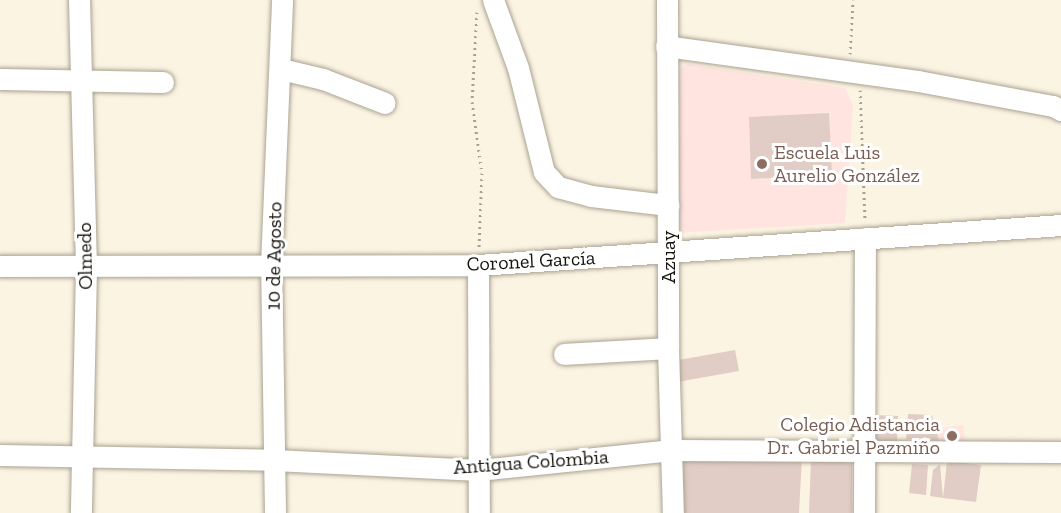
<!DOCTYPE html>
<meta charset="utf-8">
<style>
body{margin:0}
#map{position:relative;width:1061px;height:513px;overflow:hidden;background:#fcf4e3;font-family:"Zilla Slab",serif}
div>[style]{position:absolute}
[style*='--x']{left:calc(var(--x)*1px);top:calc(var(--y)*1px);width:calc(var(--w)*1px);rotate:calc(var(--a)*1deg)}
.education>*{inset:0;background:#ffe4e0}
.building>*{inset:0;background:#e1cdc6}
.path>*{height:3px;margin-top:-1.5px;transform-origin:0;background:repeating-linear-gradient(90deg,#a7a194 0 1.5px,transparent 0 6px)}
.roads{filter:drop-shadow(0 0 2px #aaa393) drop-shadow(0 0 2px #aaa393)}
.minor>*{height:21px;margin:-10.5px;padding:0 10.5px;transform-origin:10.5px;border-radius:10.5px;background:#fff}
.dots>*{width:16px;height:16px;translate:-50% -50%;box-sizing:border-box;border:3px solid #fff;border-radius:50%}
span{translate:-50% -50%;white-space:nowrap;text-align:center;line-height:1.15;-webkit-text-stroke:6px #fff;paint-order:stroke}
.education-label{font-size:20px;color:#785e54}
.left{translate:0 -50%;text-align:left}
.right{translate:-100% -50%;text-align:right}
.street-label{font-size:20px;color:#16130e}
</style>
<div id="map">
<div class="education">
<div style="clip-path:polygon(687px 64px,845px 88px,853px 105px,845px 223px,675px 233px,677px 71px)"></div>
<div style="clip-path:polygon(963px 425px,967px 451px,939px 441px,935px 429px)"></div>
</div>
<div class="building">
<div style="clip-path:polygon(829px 113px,832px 175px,751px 179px,749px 117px)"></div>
<div style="clip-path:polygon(735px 350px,739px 371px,677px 382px,673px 361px)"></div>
<div style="clip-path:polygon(908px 414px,932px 415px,939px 441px,906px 439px)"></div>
<div style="clip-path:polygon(874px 415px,898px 416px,897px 442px,873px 441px)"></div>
<div style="clip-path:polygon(679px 456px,802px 457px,799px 513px,680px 513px)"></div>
<div style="clip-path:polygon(811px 459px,852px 463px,852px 513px,809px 513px)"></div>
<div style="clip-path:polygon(947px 461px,981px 465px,976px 502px,943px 498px)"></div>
<div style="clip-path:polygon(912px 464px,928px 465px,926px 495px,909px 493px)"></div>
<div style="clip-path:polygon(940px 464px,943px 498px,930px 496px,933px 470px)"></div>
</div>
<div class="path">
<div style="--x:477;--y:12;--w:90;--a:93.2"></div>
<div style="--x:472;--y:102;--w:72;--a:82"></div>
<div style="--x:482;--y:173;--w:75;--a:92.3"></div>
<div style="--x:850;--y:54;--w:54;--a:-86.8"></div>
<div style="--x:860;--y:90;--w:131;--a:87.8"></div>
</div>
<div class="roads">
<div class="minor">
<div style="--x:79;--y:0;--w:268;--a:88.5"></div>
<div style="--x:86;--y:268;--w:245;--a:91.2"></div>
<div style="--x:493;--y:0;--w:72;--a:69.8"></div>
<div style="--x:518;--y:68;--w:107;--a:76"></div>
<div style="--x:544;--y:172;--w:21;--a:47"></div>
<div style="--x:558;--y:187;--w:34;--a:15"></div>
<div style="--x:591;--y:196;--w:78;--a:6.7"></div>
<div style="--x:667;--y:0;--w:348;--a:89.8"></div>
<div style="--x:668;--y:348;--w:165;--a:88.3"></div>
<div style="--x:666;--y:46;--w:254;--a:7.9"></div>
<div style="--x:918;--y:81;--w:137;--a:10.5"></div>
<div style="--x:1053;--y:106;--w:9;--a:27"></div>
<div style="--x:281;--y:69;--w:43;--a:13.4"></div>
<div style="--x:323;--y:79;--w:66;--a:21.2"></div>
<div style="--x:0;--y:79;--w:163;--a:1.1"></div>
<div style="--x:478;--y:265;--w:248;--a:89.8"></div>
<div style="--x:0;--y:266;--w:478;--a:-0.1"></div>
<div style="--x:478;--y:265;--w:584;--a:-3.92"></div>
<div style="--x:564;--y:354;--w:104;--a:-3.3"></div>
<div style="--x:0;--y:455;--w:274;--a:1"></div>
<div style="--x:274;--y:460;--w:205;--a:2.8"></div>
<div style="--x:479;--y:470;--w:194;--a:-5.9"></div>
<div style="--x:672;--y:450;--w:389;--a:0.3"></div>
<div style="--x:275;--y:513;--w:248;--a:-90.9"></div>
<div style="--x:271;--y:265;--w:265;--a:-87.6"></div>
<div style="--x:864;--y:513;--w:275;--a:-89.8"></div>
</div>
</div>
<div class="dots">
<div style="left:762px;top:164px;background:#8d6e63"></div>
<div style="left:952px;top:436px;background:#8d6e63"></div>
</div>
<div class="education-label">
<span class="left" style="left:774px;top:164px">Escuela Luis<br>Aurelio González</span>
<span class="right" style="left:940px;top:436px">Colegio Adistancia<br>Dr. Gabriel Pazmiño</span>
</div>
<div class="street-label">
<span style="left:85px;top:256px;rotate:-91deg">Olmedo</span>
<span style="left:274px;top:256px;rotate:-89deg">10 de Agosto</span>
<span style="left:668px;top:257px;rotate:-90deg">Azuay</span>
<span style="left:531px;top:261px;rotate:-3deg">Coronel García</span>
<span style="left:531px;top:462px;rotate:-4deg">Antigua Colombia</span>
</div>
</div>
